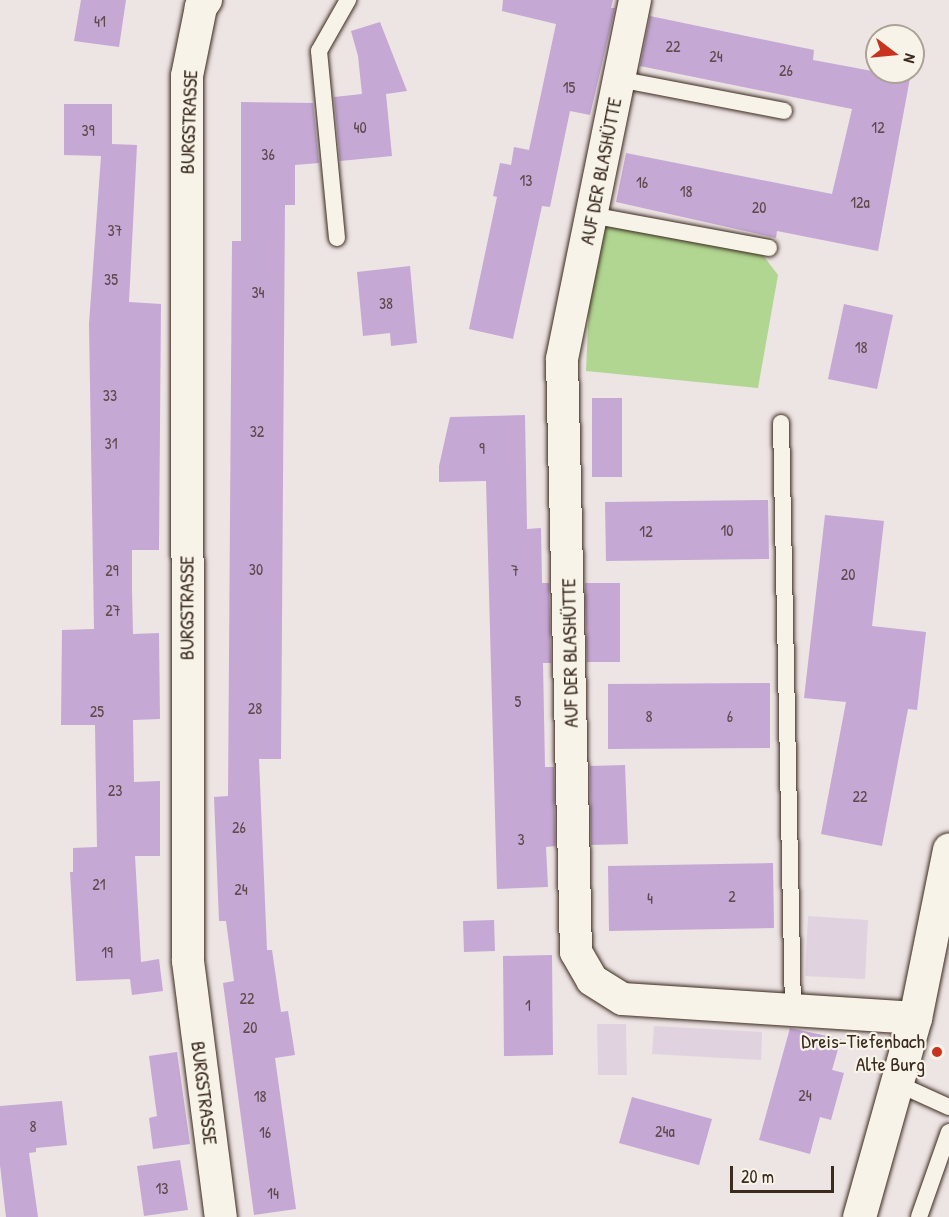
<!DOCTYPE html>
<meta charset="utf-8">
<style>
body{margin:0}
#map{position:relative;width:949px;height:1217px;overflow:hidden;background:#ede4e4;font-family:"Patrick Hand",sans-serif}
div>[style]{position:absolute}
[style*='--x']{left:calc(var(--x)*1px);top:calc(var(--y)*1px);width:calc(var(--w)*1px);rotate:calc(var(--a)*1deg)}
.built>*{inset:0;background:#e1d2df}
.green>*{inset:0;background:#b1d691}
.building>*{inset:0;background:#c5a8d4}
.roads{filter:drop-shadow(0 0 2px #3b2a1e) drop-shadow(0 0 2px #3b2a1e)}
.lane>*{height:16px;margin:-8px;padding:0 8px;transform-origin:8px;border-radius:8px;background:#f7f3e8}
.street>*{height:32px;margin:-16px;padding:0 16px;transform-origin:16px;border-radius:16px;background:#f7f3e8}
.secondary>*{height:33px;margin:-16.5px;padding:0 16.5px;transform-origin:16.5px;border-radius:16.5px;background:#f7f3e8}
.dots>*{width:16px;height:16px;translate:-50% -50%;box-sizing:border-box;border:3px solid #f7f3e8;border-radius:50%}
span{translate:-50% -50%;white-space:nowrap;text-align:center;line-height:1.15;-webkit-text-stroke:4.5px #f7f3e8;paint-order:stroke}
.number-label{font-size:16px;color:#5e4a4c}
.number-label span{-webkit-text-stroke-width:0}
.street-label{font-size:20px;color:#3b2a1e}
.poi-label{font-size:20px;color:#3b2a1e}
.right{translate:-100% -50%;text-align:right}
.north{position:absolute;left:865px;top:24px;width:60px;height:60px;box-sizing:border-box;background:#f7f3e8;border:2px solid #aca397;border-radius:50%;rotate:106deg;font-size:16px;font-weight:700;line-height:24px;text-align:center;color:#3b2a1e}
.north::after{content:'';display:block;margin:auto;width:21px;height:27px;background:#c8321e;clip-path:polygon(50% 0,100% 100%,50% 72%,0 100%)}
.scale{position:absolute;left:730px;top:1166px;width:104px;height:27px;box-sizing:border-box;border:3px solid #3b2a1e;border-top:0;padding-left:8px;font-size:18px;line-height:21px;white-space:nowrap;color:#3b2a1e;-webkit-text-stroke:4px #f7f3e8;paint-order:stroke}
</style>
<div id="map">
<div class="built">
<div style="clip-path:polygon(808px 916px,868px 920px,865px 979px,805px 976px)"></div>
<div style="clip-path:polygon(597px 1024px,626px 1024px,627px 1075px,598px 1075px)"></div>
<div style="clip-path:polygon(654px 1026px,762px 1032px,761px 1060px,652px 1054px)"></div>
</div>
<div class="green">
<div style="clip-path:polygon(606px 224px,762px 254px,778px 275px,758px 388px,586px 371px,589px 305px)"></div>
</div>
<div class="building">
<div style="clip-path:polygon(81px 0,126px 0,119px 47px,74px 41px)"></div>
<div style="clip-path:polygon(503px 0,613px 0,611px 8px,615px 8px,590px 115px,570px 111px,550px 207px,542px 206px,513px 339px,469px 329px,497px 197px,493px 196px,500px 163px,511px 165px,514px 147px,529px 150px,556px 24px,502px 11px)"></div>
<div style="clip-path:polygon(650px 16px,814px 50px,813px 60px,910px 78px,878px 251px,777px 231px,776px 238px,616px 202px,626px 153px,832px 194px,852px 109px,640px 66px)"></div>
<div style="clip-path:polygon(380px 22px,407px 91px,386px 94px,392px 156px,340px 161px,334px 97px,362px 94px,358px 56px,351px 31px)"></div>
<div style="clip-path:polygon(241px 102px,313px 103px,319px 163px,295px 165px,295px 205px,285px 205px,281px 759px,259px 759px,267px 950px,272px 950px,281px 1012px,288px 1011px,295px 1055px,275px 1058px,296px 1209px,254px 1215px,223px 983px,234px 981px,226px 921px,219px 921px,214px 797px,228px 796px,232px 241px,241px 241px)"></div>
<div style="clip-path:polygon(64px 104px,112px 104px,112px 144px,137px 145px,129px 302px,161px 304px,159px 550px,132px 550px,132px 590px,133px 634px,159px 633px,160px 719px,133px 720px,134px 782px,160px 781px,160px 856px,135px 856px,141px 962px,159px 959px,163px 991px,132px 995px,130px 979px,76px 981px,70px 872px,73px 872px,73px 848px,97px 847px,95px 725px,61px 725px,62px 630px,94px 629px,89px 324px,101px 156px,64px 155px)"></div>
<div style="clip-path:polygon(410px 266px,417px 343px,391px 346px,390px 333px,363px 336px,357px 272px)"></div>
<div style="clip-path:polygon(844px 304px,893px 315px,877px 389px,828px 379px)"></div>
<div style="clip-path:polygon(592px 398px,622px 398px,622px 477px,592px 477px)"></div>
<div style="clip-path:polygon(525px 415px,527px 529px,541px 528px,542px 583px,549px 583px,551px 663px,543px 663px,545px 767px,554px 767px,555px 846px,546px 847px,548px 887px,497px 889px,486px 481px,439px 482px,439px 466px,450px 417px)"></div>
<div style="clip-path:polygon(768px 500px,769px 559px,606px 561px,605px 502px)"></div>
<div style="clip-path:polygon(825px 515px,884px 521px,872px 626px,926px 632px,917px 710px,908px 709px,882px 846px,821px 834px,846px 702px,804px 698px)"></div>
<div style="clip-path:polygon(585px 583px,620px 583px,620px 662px,587px 662px)"></div>
<div style="clip-path:polygon(770px 683px,770px 748px,608px 749px,608px 684px)"></div>
<div style="clip-path:polygon(625px 765px,628px 844px,591px 845px,590px 766px)"></div>
<div style="clip-path:polygon(773px 863px,774px 928px,609px 931px,608px 866px)"></div>
<div style="clip-path:polygon(494px 920px,495px 951px,464px 952px,463px 921px)"></div>
<div style="clip-path:polygon(552px 955px,553px 1055px,504px 1056px,503px 956px)"></div>
<div style="clip-path:polygon(790px 1028px,841px 1039px,832px 1070px,844px 1073px,831px 1120px,820px 1117px,810px 1154px,759px 1140px)"></div>
<div style="clip-path:polygon(177px 1052px,190px 1144px,153px 1149px,149px 1118px,157px 1116px,149px 1056px)"></div>
<div style="clip-path:polygon(632px 1097px,712px 1119px,699px 1165px,619px 1143px)"></div>
<div style="clip-path:polygon(62px 1101px,67px 1145px,36px 1148px,36px 1152px,29px 1153px,38px 1217px,6px 1217px,0 1165px,0 1106px)"></div>
<div style="clip-path:polygon(180px 1160px,188px 1210px,144px 1216px,137px 1166px)"></div>
</div>
<div class="roads">
<div class="lane">
<div style="--x:618;--y:79;--w:169;--a:10.9"></div>
<div style="--x:591;--y:215;--w:181;--a:10.5"></div>
<div style="--x:337;--y:238;--w:188;--a:-95.5"></div>
<div style="--x:319;--y:51;--w:59;--a:-60.4"></div>
<div style="--x:781;--y:423;--w:587;--a:88.83"></div>
<div style="--x:896;--y:1083;--w:58;--a:24.4"></div>
<div style="--x:919;--y:1217;--w:90;--a:-70.6"></div>
</div>
<div class="street">
<div style="--x:206;--y:0;--w:9;--a:126"></div>
<div style="--x:201;--y:7;--w:70;--a:101.5"></div>
<div style="--x:187;--y:76;--w:885;--a:89.94"></div>
<div style="--x:188;--y:961;--w:258;--a:82.7"></div>
<div style="--x:635;--y:0;--w:366;--a:101.5"></div>
<div style="--x:562;--y:359;--w:593;--a:88.65"></div>
<div style="--x:576;--y:952;--w:32;--a:60"></div>
<div style="--x:592;--y:980;--w:36;--a:32"></div>
<div style="--x:623;--y:999;--w:293;--a:3.7"></div>
</div>
<div class="secondary">
<div style="--x:859;--y:1217;--w:207;--a:-74.3"></div>
<div style="--x:915;--y:1018;--w:172;--a:-78.6"></div>
</div>
</div>
<div class="dots">
<div style="left:937px;top:1052px;background:#c8321e"></div>
</div>
<div class="number-label">
<span style="left:100px;top:21px">41</span>
<span style="left:673px;top:46px">22</span>
<span style="left:716px;top:56px">24</span>
<span style="left:786px;top:70px">26</span>
<span style="left:569px;top:87px">15</span>
<span style="left:360px;top:127px">40</span>
<span style="left:878px;top:127px">12</span>
<span style="left:88px;top:130px">39</span>
<span style="left:268px;top:154px">36</span>
<span style="left:526px;top:180px">13</span>
<span style="left:642px;top:182px">16</span>
<span style="left:686px;top:191px">18</span>
<span style="left:860px;top:202px">12a</span>
<span style="left:759px;top:207px">20</span>
<span style="left:115px;top:230px">37</span>
<span style="left:111px;top:279px">35</span>
<span style="left:258px;top:292px">34</span>
<span style="left:386px;top:303px">38</span>
<span style="left:861px;top:347px">18</span>
<span style="left:110px;top:395px">33</span>
<span style="left:257px;top:431px">32</span>
<span style="left:111px;top:443px">31</span>
<span style="left:482px;top:448px">9</span>
<span style="left:727px;top:530px">10</span>
<span style="left:646px;top:531px">12</span>
<span style="left:256px;top:569px">30</span>
<span style="left:112px;top:570px">29</span>
<span style="left:515px;top:570px">7</span>
<span style="left:848px;top:574px">20</span>
<span style="left:113px;top:610px">27</span>
<span style="left:518px;top:701px">5</span>
<span style="left:255px;top:708px">28</span>
<span style="left:97px;top:711px">25</span>
<span style="left:649px;top:716px">8</span>
<span style="left:730px;top:716px">6</span>
<span style="left:115px;top:790px">23</span>
<span style="left:860px;top:796px">22</span>
<span style="left:239px;top:827px">26</span>
<span style="left:521px;top:839px">3</span>
<span style="left:99px;top:884px">21</span>
<span style="left:241px;top:889px">24</span>
<span style="left:732px;top:896px">2</span>
<span style="left:650px;top:898px">4</span>
<span style="left:107px;top:952px">19</span>
<span style="left:247px;top:998px">22</span>
<span style="left:528px;top:1005px">1</span>
<span style="left:250px;top:1027px">20</span>
<span style="left:805px;top:1095px">24</span>
<span style="left:260px;top:1096px">18</span>
<span style="left:33px;top:1126px">8</span>
<span style="left:665px;top:1131px">24a</span>
<span style="left:265px;top:1132px">16</span>
<span style="left:162px;top:1188px">13</span>
<span style="left:273px;top:1193px">14</span>
</div>
<div class="street-label">
<span style="left:188px;top:122px;rotate:-88deg">BURGSTRASSE</span>
<span style="left:600px;top:171px;rotate:-79deg">AUF DER BLASHÜTTE</span>
<span style="left:186px;top:608px;rotate:-90deg">BURGSTRASSE</span>
<span style="left:569px;top:653px;rotate:-91deg">AUF DER BLASHÜTTE</span>
<span style="left:205px;top:1093px;rotate:83deg">BURGSTRASSE</span>
</div>
<div class="poi-label">
<span class="right" style="left:925px;top:1052px">Dreis-Tiefenbach<br>Alte Burg</span>
</div>
<div class="north">N</div>
<div class="scale">20 m</div>
</div>
